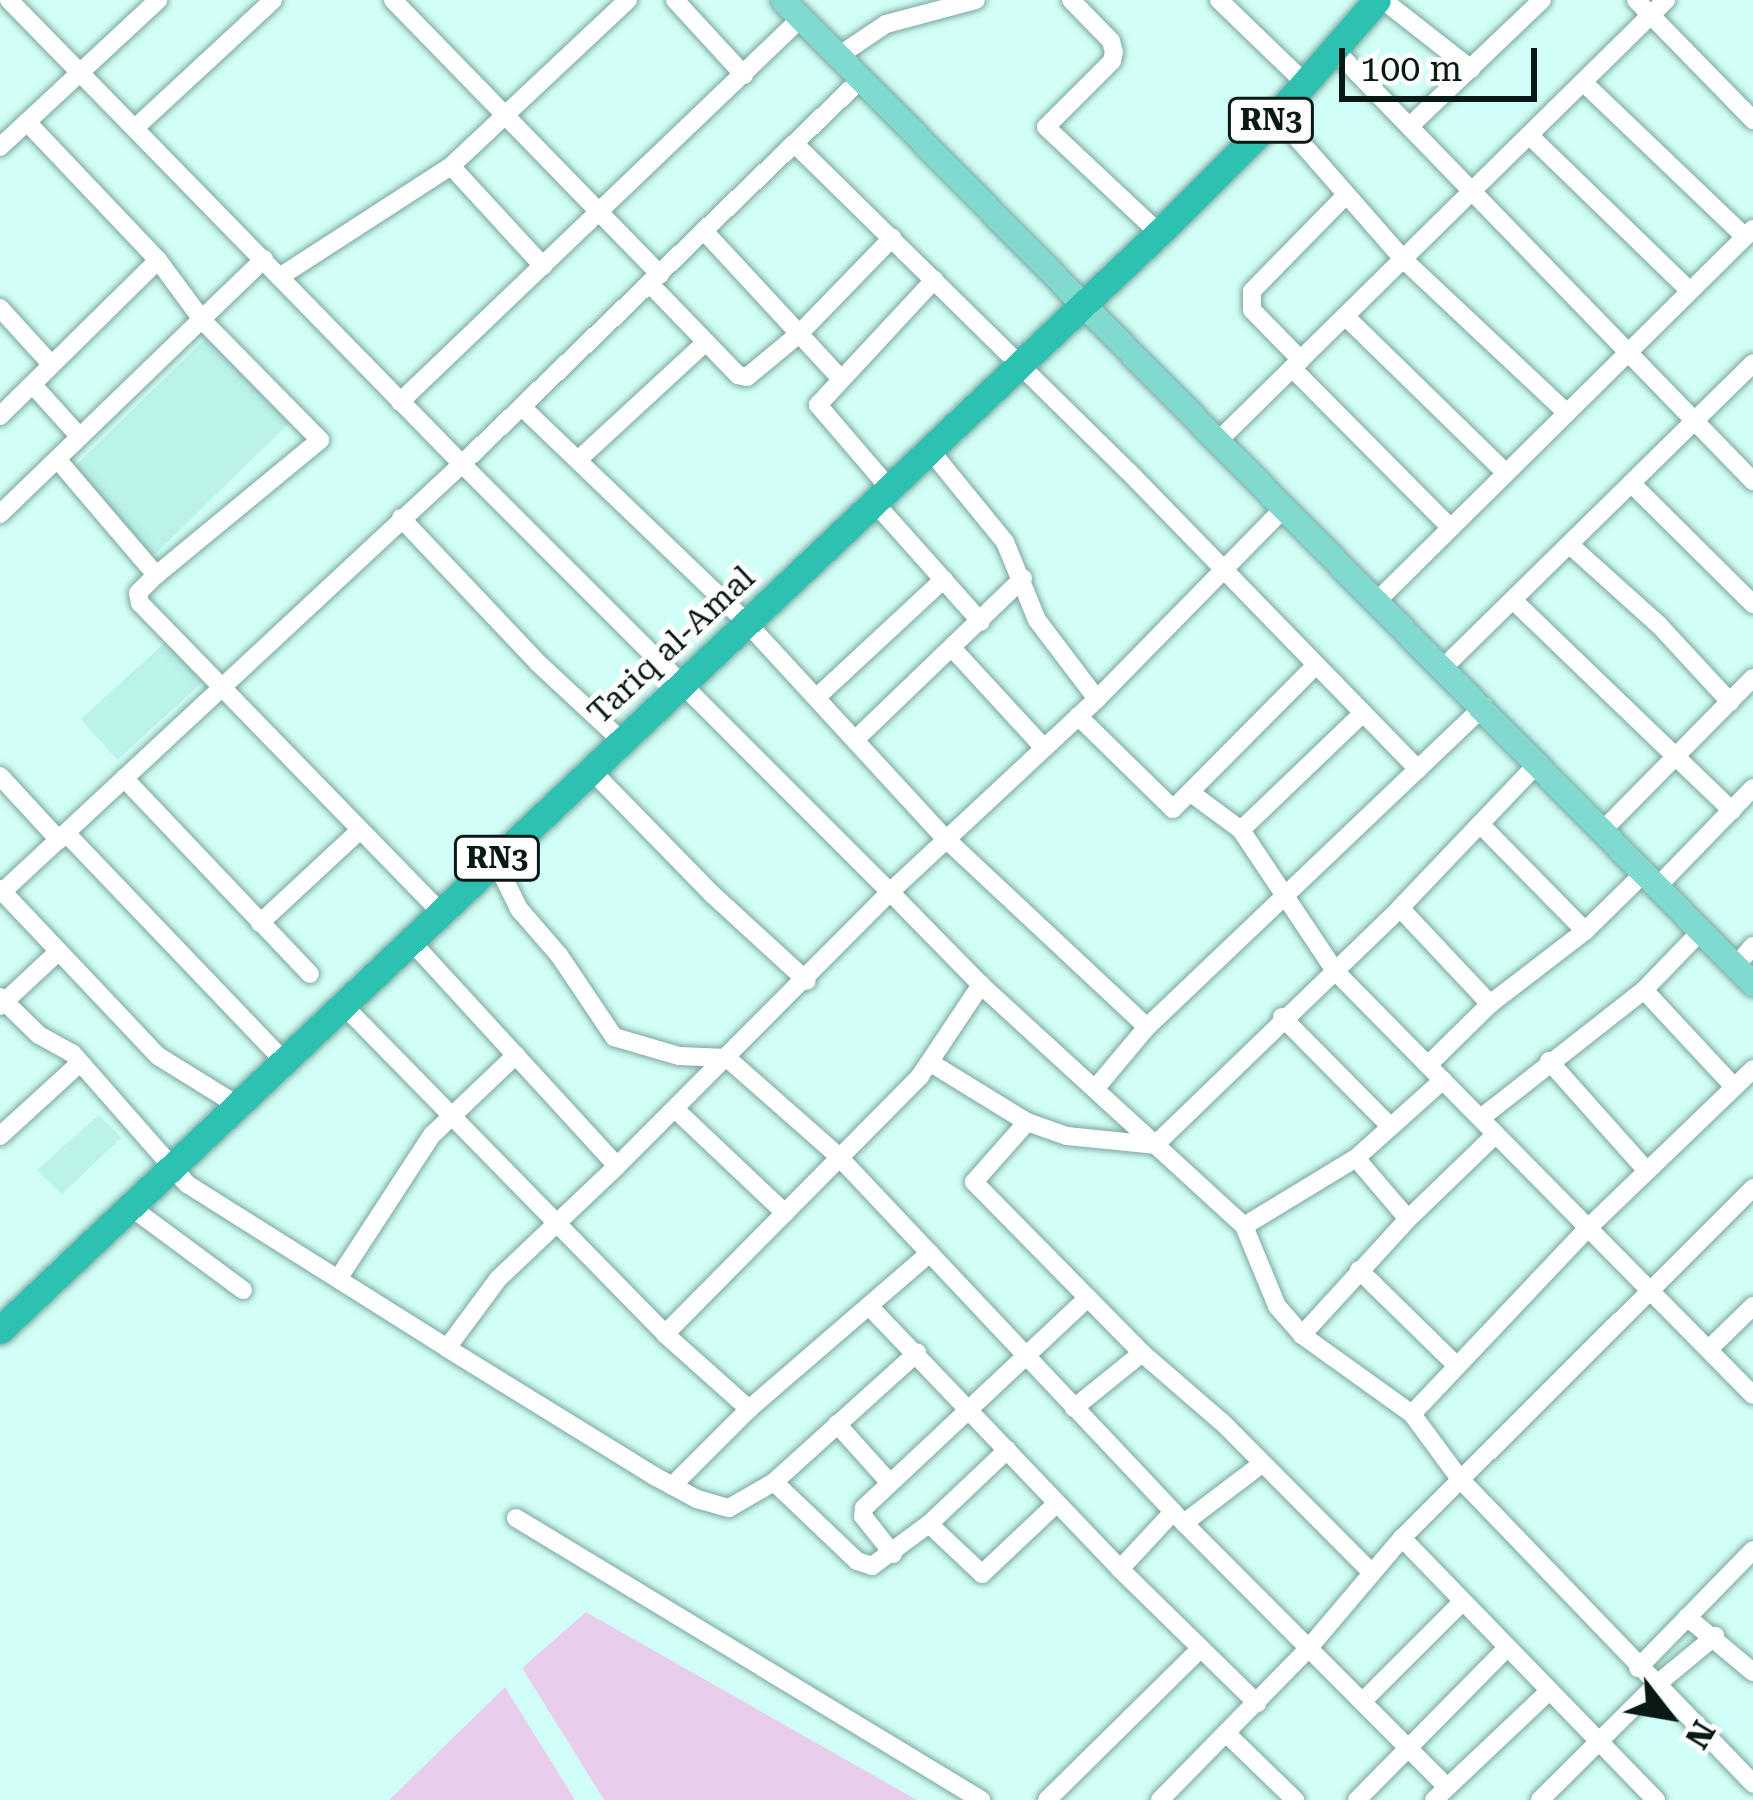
<!DOCTYPE html>
<style>
body{margin:0}
#map{position:relative;width:1753px;height:1800px;overflow:hidden;background:#d1fff7;font-family:"Roboto Serif",serif}
div>[style]{position:absolute}
[style*='--x']{left:calc(var(--x)*1px);top:calc(var(--y)*1px);width:calc(var(--w)*1px);rotate:calc(var(--a)*1deg)}
.built>*{inset:0;background:#bbf2e9}
.green>*{inset:0;background:#e8ceec}
.roads{filter:drop-shadow(0 0 3px #7ba69f) drop-shadow(0 0 3px #7ba69f)}
.minor>*{height:18px;margin:-9px;padding:0 9px;transform-origin:9px;border-radius:9px;background:#fff}
.major>*{height:24px;margin:-12px;padding:0 12px;transform-origin:12px;border-radius:12px;background:#80dad0}
.highway>*{height:27px;margin:-13.5px;padding:0 13.5px;transform-origin:13.5px;border-radius:13.5px;background:#2cc1b1}
span{translate:-50% -50%;white-space:nowrap;text-align:center;line-height:1.15;-webkit-text-stroke:10px #fff;paint-order:stroke}
.shield-label span{padding:3px 9px;background:#fff;border:3px solid;border-radius:9px;-webkit-text-stroke-width:0}
.shield-label{font-size:30px;color:#081916;font-weight:700}
.street-label{font-size:33px;color:#081916}
.north{position:absolute;left:1609px;top:1656px;width:120px;height:120px;-webkit-text-stroke:9px #fff;paint-order:stroke;rotate:121deg;font-size:33px;font-weight:700;line-height:48px;text-align:center;color:#081916}
.north::after{content:'';display:block;margin:auto;width:42px;height:54px;background:#081916;clip-path:polygon(50% 0,100% 100%,50% 72%,0 100%)}
.scale{position:absolute;left:1339px;top:48px;width:198px;height:54px;box-sizing:border-box;border:6px solid #081916;border-top:0;padding-left:15px;font-size:36px;line-height:42px;white-space:nowrap;color:#081916;-webkit-text-stroke:9px #fff;paint-order:stroke}
</style>
<div id="map">
<div class="built">
<div style="clip-path:polygon(206px 338px,289px 423px,144px 565px,61px 480px)"></div>
<div style="clip-path:polygon(167px 641px,208px 677px,117px 760px,81px 719px)"></div>
<div style="clip-path:polygon(99px 1115px,121px 1138px,62px 1194px,37px 1170px)"></div>
</div>
<div class="green">
<div style="clip-path:polygon(586px 1612px,917px 1800px,604px 1800px,522px 1668px)"></div>
<div style="clip-path:polygon(505px 1687px,575px 1800px,389px 1800px)"></div>
</div>
<div class="roads">
<div class="minor">
<div style="--x:9;--y:0;--w:648;--a:45.69"></div>
<div style="--x:462;--y:464;--w:605;--a:45"></div>
<div style="--x:890;--y:892;--w:283;--a:-43"></div>
<div style="--x:1097;--y:699;--w:269;--a:-45.6"></div>
<div style="--x:393;--y:0;--w:383;--a:45.8"></div>
<div style="--x:675;--y:0;--w:102;--a:47.4"></div>
<div style="--x:1071;--y:0;--w:57;--a:45.7"></div>
<div style="--x:1111;--y:41;--w:11;--a:75"></div>
<div style="--x:1114;--y:52;--w:9;--a:103"></div>
<div style="--x:1112;--y:61;--w:93;--a:135"></div>
<div style="--x:1046;--y:127;--w:155;--a:43.2"></div>
<div style="--x:1219;--y:0;--w:118;--a:44"></div>
<div style="--x:1383;--y:0;--w:112;--a:38.1"></div>
<div style="--x:1636;--y:0;--w:168;--a:45.7"></div>
<div style="--x:1334;--y:49;--w:602;--a:45.88"></div>
<div style="--x:837;--y:57;--w:59;--a:-34"></div>
<div style="--x:886;--y:24;--w:93;--a:-14.9"></div>
<div style="--x:1583;--y:82;--w:224;--a:43.7"></div>
<div style="--x:1277;--y:115;--w:191;--a:48.8"></div>
<div style="--x:1403;--y:259;--w:222;--a:43.2"></div>
<div style="--x:27;--y:122;--w:190;--a:46.5"></div>
<div style="--x:158;--y:260;--w:76;--a:53.6"></div>
<div style="--x:203;--y:321;--w:167;--a:45.5"></div>
<div style="--x:320;--y:440;--w:212;--a:140.5"></div>
<div style="--x:156;--y:575;--w:25;--a:135"></div>
<div style="--x:138;--y:593;--w:10;--a:79"></div>
<div style="--x:140;--y:603;--w:430;--a:45.8"></div>
<div style="--x:1411;--y:125;--w:181;--a:-43.7"></div>
<div style="--x:135;--y:128;--w:188;--a:-42.8"></div>
<div style="--x:1529;--y:135;--w:223;--a:44.1"></div>
<div style="--x:796;--y:145;--w:465;--a:44.5"></div>
<div style="--x:1128;--y:471;--w:416;--a:45.8"></div>
<div style="--x:0;--y:147;--w:216;--a:-42.9"></div>
<div style="--x:451;--y:166;--w:136;--a:47.4"></div>
<div style="--x:705;--y:232;--w:199;--a:47.2"></div>
<div style="--x:281;--y:276;--w:202;--a:-32.9"></div>
<div style="--x:451;--y:166;--w:243;--a:-43.2"></div>
<div style="--x:650;--y:284;--w:127;--a:46"></div>
<div style="--x:738;--y:375;--w:9;--a:13"></div>
<div style="--x:747;--y:377;--w:67;--a:-39.6"></div>
<div style="--x:799;--y:334;--w:134;--a:-45.9"></div>
<div style="--x:0;--y:308;--w:74;--a:47.7"></div>
<div style="--x:1345;--y:316;--w:222;--a:44.3"></div>
<div style="--x:1301;--y:360;--w:70;--a:-134.4"></div>
<div style="--x:1252;--y:310;--w:19;--a:-90"></div>
<div style="--x:1252;--y:291;--w:134;--a:-45.6"></div>
<div style="--x:1292;--y:368;--w:223;--a:45.2"></div>
<div style="--x:33;--y:385;--w:69;--a:48"></div>
<div style="--x:400;--y:402;--w:555;--a:-43.76"></div>
<div style="--x:522;--y:407;--w:313;--a:43.8"></div>
<div style="--x:748;--y:624;--w:292;--a:47.4"></div>
<div style="--x:946;--y:839;--w:275;--a:43.1"></div>
<div style="--x:0;--y:416;--w:222;--a:-44.6"></div>
<div style="--x:1218;--y:441;--w:629;--a:-44.55"></div>
<div style="--x:930;--y:450;--w:119;--a:50.8"></div>
<div style="--x:1005;--y:542;--w:84;--a:67.7"></div>
<div style="--x:1037;--y:620;--w:99;--a:52.8"></div>
<div style="--x:57;--y:459;--w:153;--a:49.5"></div>
<div style="--x:578;--y:460;--w:174;--a:-42.7"></div>
<div style="--x:1631;--y:483;--w:172;--a:44.8"></div>
<div style="--x:890;--y:489;--w:111;--a:-130.6"></div>
<div style="--x:818;--y:405;--w:171;--a:-47.1"></div>
<div style="--x:875;--y:503;--w:159;--a:48.3"></div>
<div style="--x:0;--y:514;--w:367;--a:-44"></div>
<div style="--x:401;--y:518;--w:199;--a:46.6"></div>
<div style="--x:538;--y:663;--w:115;--a:42.9"></div>
<div style="--x:1570;--y:545;--w:120;--a:42"></div>
<div style="--x:1659;--y:625;--w:105;--a:47.3"></div>
<div style="--x:1378;--y:600;--w:528;--a:-44.69"></div>
<div style="--x:1513;--y:600;--w:304;--a:43.9"></div>
<div style="--x:953;--y:649;--w:134;--a:47.4"></div>
<div style="--x:1445;--y:666;--w:432;--a:-44.5"></div>
<div style="--x:817;--y:697;--w:173;--a:-42.9"></div>
<div style="--x:1078;--y:716;--w:133;--a:44.4"></div>
<div style="--x:1173;--y:809;--w:202;--a:-45.2"></div>
<div style="--x:858;--y:737;--w:229;--a:-43.9"></div>
<div style="--x:591;--y:770;--w:175;--a:45.7"></div>
<div style="--x:713;--y:895;--w:127;--a:42.5"></div>
<div style="--x:0;--y:776;--w:87;--a:47.3"></div>
<div style="--x:124;--y:778;--w:270;--a:46.5"></div>
<div style="--x:1191;--y:793;--w:62;--a:36.5"></div>
<div style="--x:1241;--y:830;--w:169;--a:56.3"></div>
<div style="--x:1335;--y:971;--w:595;--a:45.41"></div>
<div style="--x:1480;--y:824;--w:150;--a:45.5"></div>
<div style="--x:1604;--y:829;--w:212;--a:-45.4"></div>
<div style="--x:1241;--y:830;--w:169;--a:-43.8"></div>
<div style="--x:66;--y:833;--w:314;--a:46.3"></div>
<div style="--x:495;--y:860;--w:55;--a:63.9"></div>
<div style="--x:519;--y:909;--w:61;--a:49"></div>
<div style="--x:559;--y:955;--w:99;--a:56.1"></div>
<div style="--x:614;--y:1037;--w:68;--a:16.3"></div>
<div style="--x:679;--y:1056;--w:48;--a:2.4"></div>
<div style="--x:727;--y:1058;--w:148;--a:41.4"></div>
<div style="--x:838;--y:1156;--w:489;--a:46.7"></div>
<div style="--x:1173;--y:1512;--w:388;--a:45.1"></div>
<div style="--x:1658;--y:886;--w:136;--a:-45.9"></div>
<div style="--x:0;--y:889;--w:230;--a:46.6"></div>
<div style="--x:158;--y:1056;--w:93;--a:31.8"></div>
<div style="--x:0;--y:894;--w:631;--a:-42.95"></div>
<div style="--x:462;--y:464;--w:550;--a:-43.97"></div>
<div style="--x:1400;--y:908;--w:132;--a:46.8"></div>
<div style="--x:260;--y:923;--w:137;--a:-42.9"></div>
<div style="--x:410;--y:940;--w:306;--a:47.5"></div>
<div style="--x:617;--y:1166;--w:387;--a:-45.1"></div>
<div style="--x:890;--y:892;--w:130;--a:45.6"></div>
<div style="--x:981;--y:985;--w:357;--a:42.5"></div>
<div style="--x:1736;--y:966;--w:26;--a:-50"></div>
<div style="--x:1644;--y:990;--w:132;--a:47.1"></div>
<div style="--x:0;--y:997;--w:54;--a:44.3"></div>
<div style="--x:39;--y:1035;--w:38;--a:29"></div>
<div style="--x:72;--y:1053;--w:174;--a:48.7"></div>
<div style="--x:187;--y:1184;--w:307;--a:32.2"></div>
<div style="--x:447;--y:1348;--w:86;--a:-53.5"></div>
<div style="--x:498;--y:1279;--w:164;--a:-43.5"></div>
<div style="--x:0;--y:1006;--w:79;--a:-43"></div>
<div style="--x:351;--y:1013;--w:449;--a:45.6"></div>
<div style="--x:665;--y:1334;--w:113;--a:41.8"></div>
<div style="--x:749;--y:1409;--w:239;--a:-40.8"></div>
<div style="--x:1282;--y:1017;--w:153;--a:45.3"></div>
<div style="--x:1549;--y:1061;--w:147;--a:48.3"></div>
<div style="--x:931;--y:1063;--w:113;--a:31.6"></div>
<div style="--x:1027;--y:1122;--w:42;--a:19.3"></div>
<div style="--x:1067;--y:1136;--w:88;--a:5.8"></div>
<div style="--x:1155;--y:1145;--w:341;--a:-44"></div>
<div style="--x:1400;--y:908;--w:199;--a:-46.4"></div>
<div style="--x:1428;--y:1065;--w:87;--a:-44.5"></div>
<div style="--x:1490;--y:1004;--w:120;--a:-37.5"></div>
<div style="--x:1585;--y:931;--w:84;--a:-44.5"></div>
<div style="--x:1443;--y:1080;--w:117;--a:138.1"></div>
<div style="--x:1356;--y:1158;--w:131;--a:148.7"></div>
<div style="--x:1244;--y:1226;--w:87;--a:67.6"></div>
<div style="--x:1277;--y:1306;--w:38;--a:49"></div>
<div style="--x:1302;--y:1335;--w:135;--a:35.7"></div>
<div style="--x:1412;--y:1414;--w:81;--a:53.6"></div>
<div style="--x:1460;--y:1479;--w:423;--a:46.1"></div>
<div style="--x:1095;--y:1089;--w:81;--a:-50"></div>
<div style="--x:1147;--y:1027;--w:465;--a:-43.6"></div>
<div style="--x:676;--y:1110;--w:150;--a:43.4"></div>
<div style="--x:1482;--y:1117;--w:206;--a:-38.1"></div>
<div style="--x:1644;--y:990;--w:82;--a:-46"></div>
<div style="--x:1027;--y:1122;--w:80;--a:131.5"></div>
<div style="--x:974;--y:1182;--w:240;--a:45.5"></div>
<div style="--x:0;--y:1136;--w:108;--a:-42.4"></div>
<div style="--x:1356;--y:1158;--w:80;--a:49.6"></div>
<div style="--x:128;--y:1205;--w:143;--a:36.5"></div>
<div style="--x:1359;--y:1270;--w:136;--a:44.4"></div>
<div style="--x:338;--y:1279;--w:172;--a:-56.9"></div>
<div style="--x:432;--y:1135;--w:116;--a:-43.6"></div>
<div style="--x:869;--y:1306;--w:364;--a:46.3"></div>
<div style="--x:1120;--y:1569;--w:192;--a:44.4"></div>
<div style="--x:665;--y:1334;--w:363;--a:-45.3"></div>
<div style="--x:920;--y:1076;--w:110;--a:-56.2"></div>
<div style="--x:1302;--y:1335;--w:157;--a:-47.6"></div>
<div style="--x:1408;--y:1219;--w:122;--a:-44"></div>
<div style="--x:447;--y:1348;--w:246;--a:31.7"></div>
<div style="--x:656;--y:1477;--w:47;--a:28.2"></div>
<div style="--x:697;--y:1499;--w:33;--a:16"></div>
<div style="--x:729;--y:1508;--w:52;--a:-30"></div>
<div style="--x:774;--y:1482;--w:193;--a:-42.1"></div>
<div style="--x:1709;--y:1349;--w:62;--a:-44.3"></div>
<div style="--x:1074;--y:1408;--w:87;--a:-39"></div>
<div style="--x:1142;--y:1353;--w:108;--a:40.9"></div>
<div style="--x:1224;--y:1424;--w:210;--a:45.2"></div>
<div style="--x:1412;--y:1414;--w:257;--a:-46.6"></div>
<div style="--x:1589;--y:1227;--w:228;--a:-43.9"></div>
<div style="--x:837;--y:1424;--w:79;--a:48.1"></div>
<div style="--x:774;--y:1482;--w:115;--a:43.6"></div>
<div style="--x:857;--y:1561;--w:16;--a:18"></div>
<div style="--x:872;--y:1566;--w:71;--a:-36.4"></div>
<div style="--x:929;--y:1524;--w:108;--a:-43.5"></div>
<div style="--x:672;--y:1486;--w:109;--a:-45"></div>
<div style="--x:516;--y:1518;--w:544;--a:31.23"></div>
<div style="--x:1184;--y:1523;--w:96;--a:-37.3"></div>
<div style="--x:929;--y:1524;--w:73;--a:43.3"></div>
<div style="--x:982;--y:1574;--w:103;--a:-43.4"></div>
<div style="--x:1402;--y:1538;--w:365;--a:45.9"></div>
<div style="--x:893;--y:1554;--w:48;--a:-128.3"></div>
<div style="--x:863;--y:1516;--w:8;--a:-83"></div>
<div style="--x:864;--y:1508;--w:307;--a:-43.2"></div>
<div style="--x:1120;--y:1569;--w:78;--a:-47.1"></div>
<div style="--x:1687;--y:1617;--w:86;--a:39.8"></div>
<div style="--x:1638;--y:1668;--w:165;--a:-45.7"></div>
<div style="--x:1362;--y:1702;--w:141;--a:-45"></div>
<div style="--x:1227;--y:1734;--w:95;--a:44.1"></div>
<div style="--x:1047;--y:1800;--w:216;--a:-44.6"></div>
<div style="--x:1160;--y:1800;--w:210;--a:-45.6"></div>
<div style="--x:1307;--y:1650;--w:147;--a:-49.7"></div>
<div style="--x:1402;--y:1538;--w:496;--a:-44.9"></div>
<div style="--x:1357;--y:1800;--w:212;--a:-45.4"></div>
<div style="--x:1434;--y:1800;--w:156;--a:-43.4"></div>
<div style="--x:1540;--y:1800;--w:163;--a:-44.8"></div>
<div style="--x:1656;--y:1685;--w:77;--a:-39.7"></div>
</div>
<div class="major">
<div style="--x:783;--y:0;--w:1382;--a:45.41"></div>
</div>
<div class="highway">
<div style="--x:0;--y:1330;--w:1596;--a:-43.43"></div>
<div style="--x:1159;--y:233;--w:167;--a:-45"></div>
<div style="--x:1277;--y:115;--w:152;--a:-49"></div>
</div>
</div>
<div class="shield-label">
<span style="left:1271px;top:120px">RN3</span>
<span style="left:497px;top:858px">RN3</span>
</div>
<div class="street-label">
<span style="left:671px;top:645px;rotate:-43deg">Tariq al-Amal</span>
</div>
<div class="north">N</div>
<div class="scale">100 m</div>
</div>
